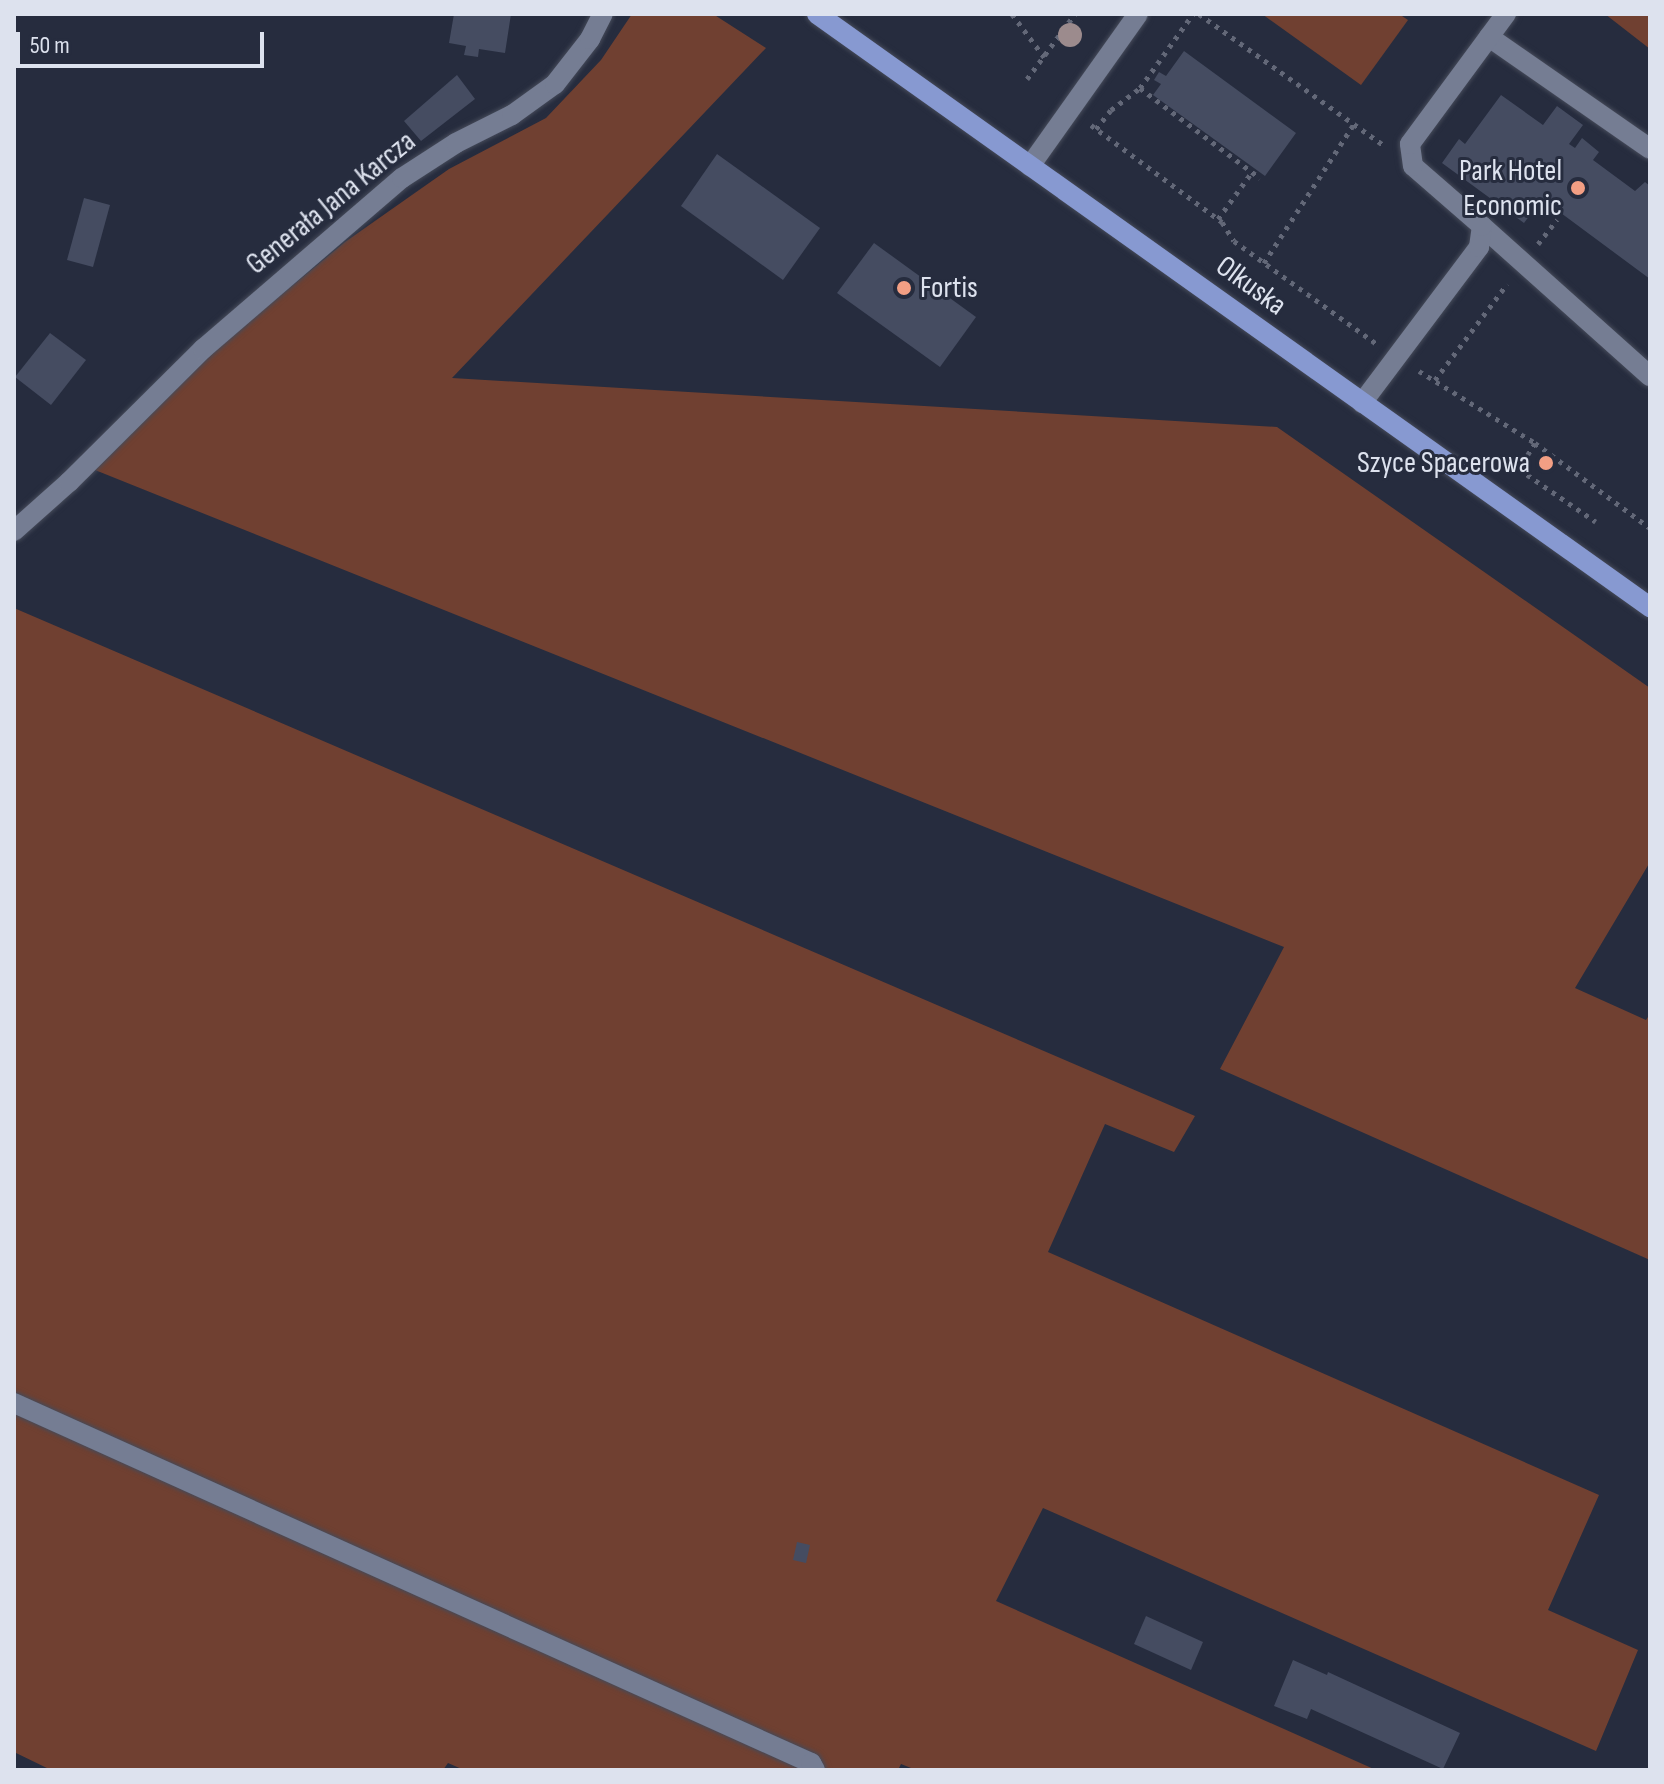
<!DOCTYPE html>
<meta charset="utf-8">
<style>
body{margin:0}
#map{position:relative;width:1664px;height:1784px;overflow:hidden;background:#262c3e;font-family:"Sofia Sans Condensed",sans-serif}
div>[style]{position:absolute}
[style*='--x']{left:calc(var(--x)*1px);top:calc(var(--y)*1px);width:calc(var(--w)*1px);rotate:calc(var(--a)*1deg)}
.green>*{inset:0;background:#704031}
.building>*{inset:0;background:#454c61}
.path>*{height:5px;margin-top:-2.5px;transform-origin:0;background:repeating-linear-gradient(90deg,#636878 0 4px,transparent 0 10px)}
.roads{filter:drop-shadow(0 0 2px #454a59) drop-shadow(0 0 2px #454a59)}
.minor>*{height:20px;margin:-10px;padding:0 10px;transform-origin:10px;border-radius:10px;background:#757d93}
.major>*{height:20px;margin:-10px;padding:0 10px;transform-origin:10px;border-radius:10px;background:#8799d1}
.trees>*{width:24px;height:24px;margin:-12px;border-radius:50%;background:#9c8b8d}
.dots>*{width:22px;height:22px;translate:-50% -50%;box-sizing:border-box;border:4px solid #262c3e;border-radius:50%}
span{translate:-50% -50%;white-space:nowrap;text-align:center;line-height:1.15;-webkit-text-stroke:6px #262c3e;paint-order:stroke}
.poi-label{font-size:30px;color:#dde2ee}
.right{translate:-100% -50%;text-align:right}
.left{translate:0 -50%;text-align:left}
.street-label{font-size:30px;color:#dde2ee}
.frame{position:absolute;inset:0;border:16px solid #dde2ee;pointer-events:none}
.scale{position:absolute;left:16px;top:32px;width:248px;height:36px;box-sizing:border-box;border:4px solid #dde2ee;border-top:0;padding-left:10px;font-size:24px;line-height:28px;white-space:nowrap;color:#dde2ee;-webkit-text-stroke:6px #262c3e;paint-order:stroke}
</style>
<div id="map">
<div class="green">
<div style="clip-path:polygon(632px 14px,713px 14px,766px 48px,452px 378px,1277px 427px,1650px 688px,1650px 862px,1575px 988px,1646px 1020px,1650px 1014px,1650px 1260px,1220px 1069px,1284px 947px,90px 468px,216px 349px,345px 242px,449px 169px,546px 118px,601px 60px)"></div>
<div style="clip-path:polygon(1262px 14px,1399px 14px,1408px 20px,1361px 85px)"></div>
<div style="clip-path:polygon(1605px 14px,1650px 14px,1650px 49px)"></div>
<div style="clip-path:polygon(14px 608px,1195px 1116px,1174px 1152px,1105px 1124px,1048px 1252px,1599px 1495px,1548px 1610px,1638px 1650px,1596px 1751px,1043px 1508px,996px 1601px,1376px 1770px,916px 1770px,901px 1764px,898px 1770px,464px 1770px,448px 1763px,443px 1770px,51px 1770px,14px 1752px)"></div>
</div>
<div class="building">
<div style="clip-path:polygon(454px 14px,511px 14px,505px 53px,479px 49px,478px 57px,464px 55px,466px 46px,449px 43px)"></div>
<div style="clip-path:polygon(1184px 51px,1296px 133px,1265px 176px,1153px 95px,1161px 84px,1154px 80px,1159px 72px,1166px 76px)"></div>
<div style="clip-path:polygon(457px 75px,475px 99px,421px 141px,404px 121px)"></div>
<div style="clip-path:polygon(1501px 95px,1543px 125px,1557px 106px,1583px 125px,1569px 144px,1575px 148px,1582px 138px,1599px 152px,1593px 160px,1635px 191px,1645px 182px,1650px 186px,1650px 279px,1542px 199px,1524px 223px,1442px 163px,1459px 139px,1465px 144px)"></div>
<div style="clip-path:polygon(717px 154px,820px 228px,783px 280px,681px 206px)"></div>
<div style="clip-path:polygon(84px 198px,110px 205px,93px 267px,67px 260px)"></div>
<div style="clip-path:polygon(874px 243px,976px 317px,940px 367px,837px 293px)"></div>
<div style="clip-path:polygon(50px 333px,86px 360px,51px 405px,15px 377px)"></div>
<div style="clip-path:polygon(797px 1542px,810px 1545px,806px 1563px,793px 1560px)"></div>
<div style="clip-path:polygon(1146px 1616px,1203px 1642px,1191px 1670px,1134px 1644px)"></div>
<div style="clip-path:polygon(1293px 1660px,1327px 1675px,1328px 1672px,1460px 1733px,1443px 1769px,1311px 1709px,1307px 1719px,1274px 1706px)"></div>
</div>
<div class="path">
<div style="--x:1012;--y:14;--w:54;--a:53.3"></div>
<div style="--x:1199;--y:14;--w:229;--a:35.4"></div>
<div style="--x:1027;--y:79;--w:81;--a:-53.6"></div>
<div style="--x:1140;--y:88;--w:150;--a:36.9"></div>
<div style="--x:1091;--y:125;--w:163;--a:36.5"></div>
<div style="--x:1222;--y:222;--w:22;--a:58"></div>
<div style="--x:1234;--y:241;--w:176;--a:35.8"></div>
<div style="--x:1096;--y:129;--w:24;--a:-52"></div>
<div style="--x:1111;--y:110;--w:36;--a:-37"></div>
<div style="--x:1140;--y:88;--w:91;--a:-54.4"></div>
<div style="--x:1218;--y:219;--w:58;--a:-54.1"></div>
<div style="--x:1538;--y:244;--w:31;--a:-52"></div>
<div style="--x:1264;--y:263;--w:166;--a:-57.1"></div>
<div style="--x:1419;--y:371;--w:137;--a:31.8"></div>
<div style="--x:1535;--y:443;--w:143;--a:36.5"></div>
<div style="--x:1435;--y:380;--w:120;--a:-53.1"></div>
<div style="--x:1535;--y:443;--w:31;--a:122"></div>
<div style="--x:1519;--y:469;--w:93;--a:34.5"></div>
</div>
<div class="roads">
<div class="minor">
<div style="--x:1489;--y:37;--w:196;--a:34.8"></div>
<div style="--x:1030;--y:166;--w:186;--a:-54.6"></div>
<div style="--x:1482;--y:226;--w:225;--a:41.8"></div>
<div style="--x:1362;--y:403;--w:195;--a:-53.1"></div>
<div style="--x:1479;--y:247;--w:21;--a:-82"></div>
<div style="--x:1482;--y:226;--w:91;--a:-139"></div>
<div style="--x:1413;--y:166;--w:22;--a:-98"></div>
<div style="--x:1410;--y:144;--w:162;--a:-53.6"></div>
<div style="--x:14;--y:531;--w:74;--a:-41.7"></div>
<div style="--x:69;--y:482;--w:189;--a:-44.8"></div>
<div style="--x:203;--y:349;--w:262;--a:-40.7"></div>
<div style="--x:402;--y:178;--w:64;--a:-32.9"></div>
<div style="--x:456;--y:143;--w:63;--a:-26.6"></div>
<div style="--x:512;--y:115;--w:53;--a:-35.8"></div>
<div style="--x:555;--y:84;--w:57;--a:-52.1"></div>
<div style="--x:590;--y:39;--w:28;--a:-63"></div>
<div style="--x:14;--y:1403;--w:875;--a:24.31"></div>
<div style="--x:811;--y:1763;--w:8;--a:60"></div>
</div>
<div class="major">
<div style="--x:817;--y:14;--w:1023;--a:35.45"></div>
</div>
</div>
<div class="trees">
<div style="left:1070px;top:35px"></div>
</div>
<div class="dots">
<div style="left:1578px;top:188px;background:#f39f84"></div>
<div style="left:904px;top:288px;background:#f39f84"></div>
<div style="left:1546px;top:463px;background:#f39f84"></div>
</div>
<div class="poi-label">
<span class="right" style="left:1562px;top:188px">Park Hotel<br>Economic</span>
<span class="left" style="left:920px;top:288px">Fortis</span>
<span class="right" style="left:1530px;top:463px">Szyce Spacerowa</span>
</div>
<div class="street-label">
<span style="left:331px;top:203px;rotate:-39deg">Generała Jana Karcza</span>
<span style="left:1251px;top:286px;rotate:36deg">Olkuska</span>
</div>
<div class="frame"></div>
<div class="scale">50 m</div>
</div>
